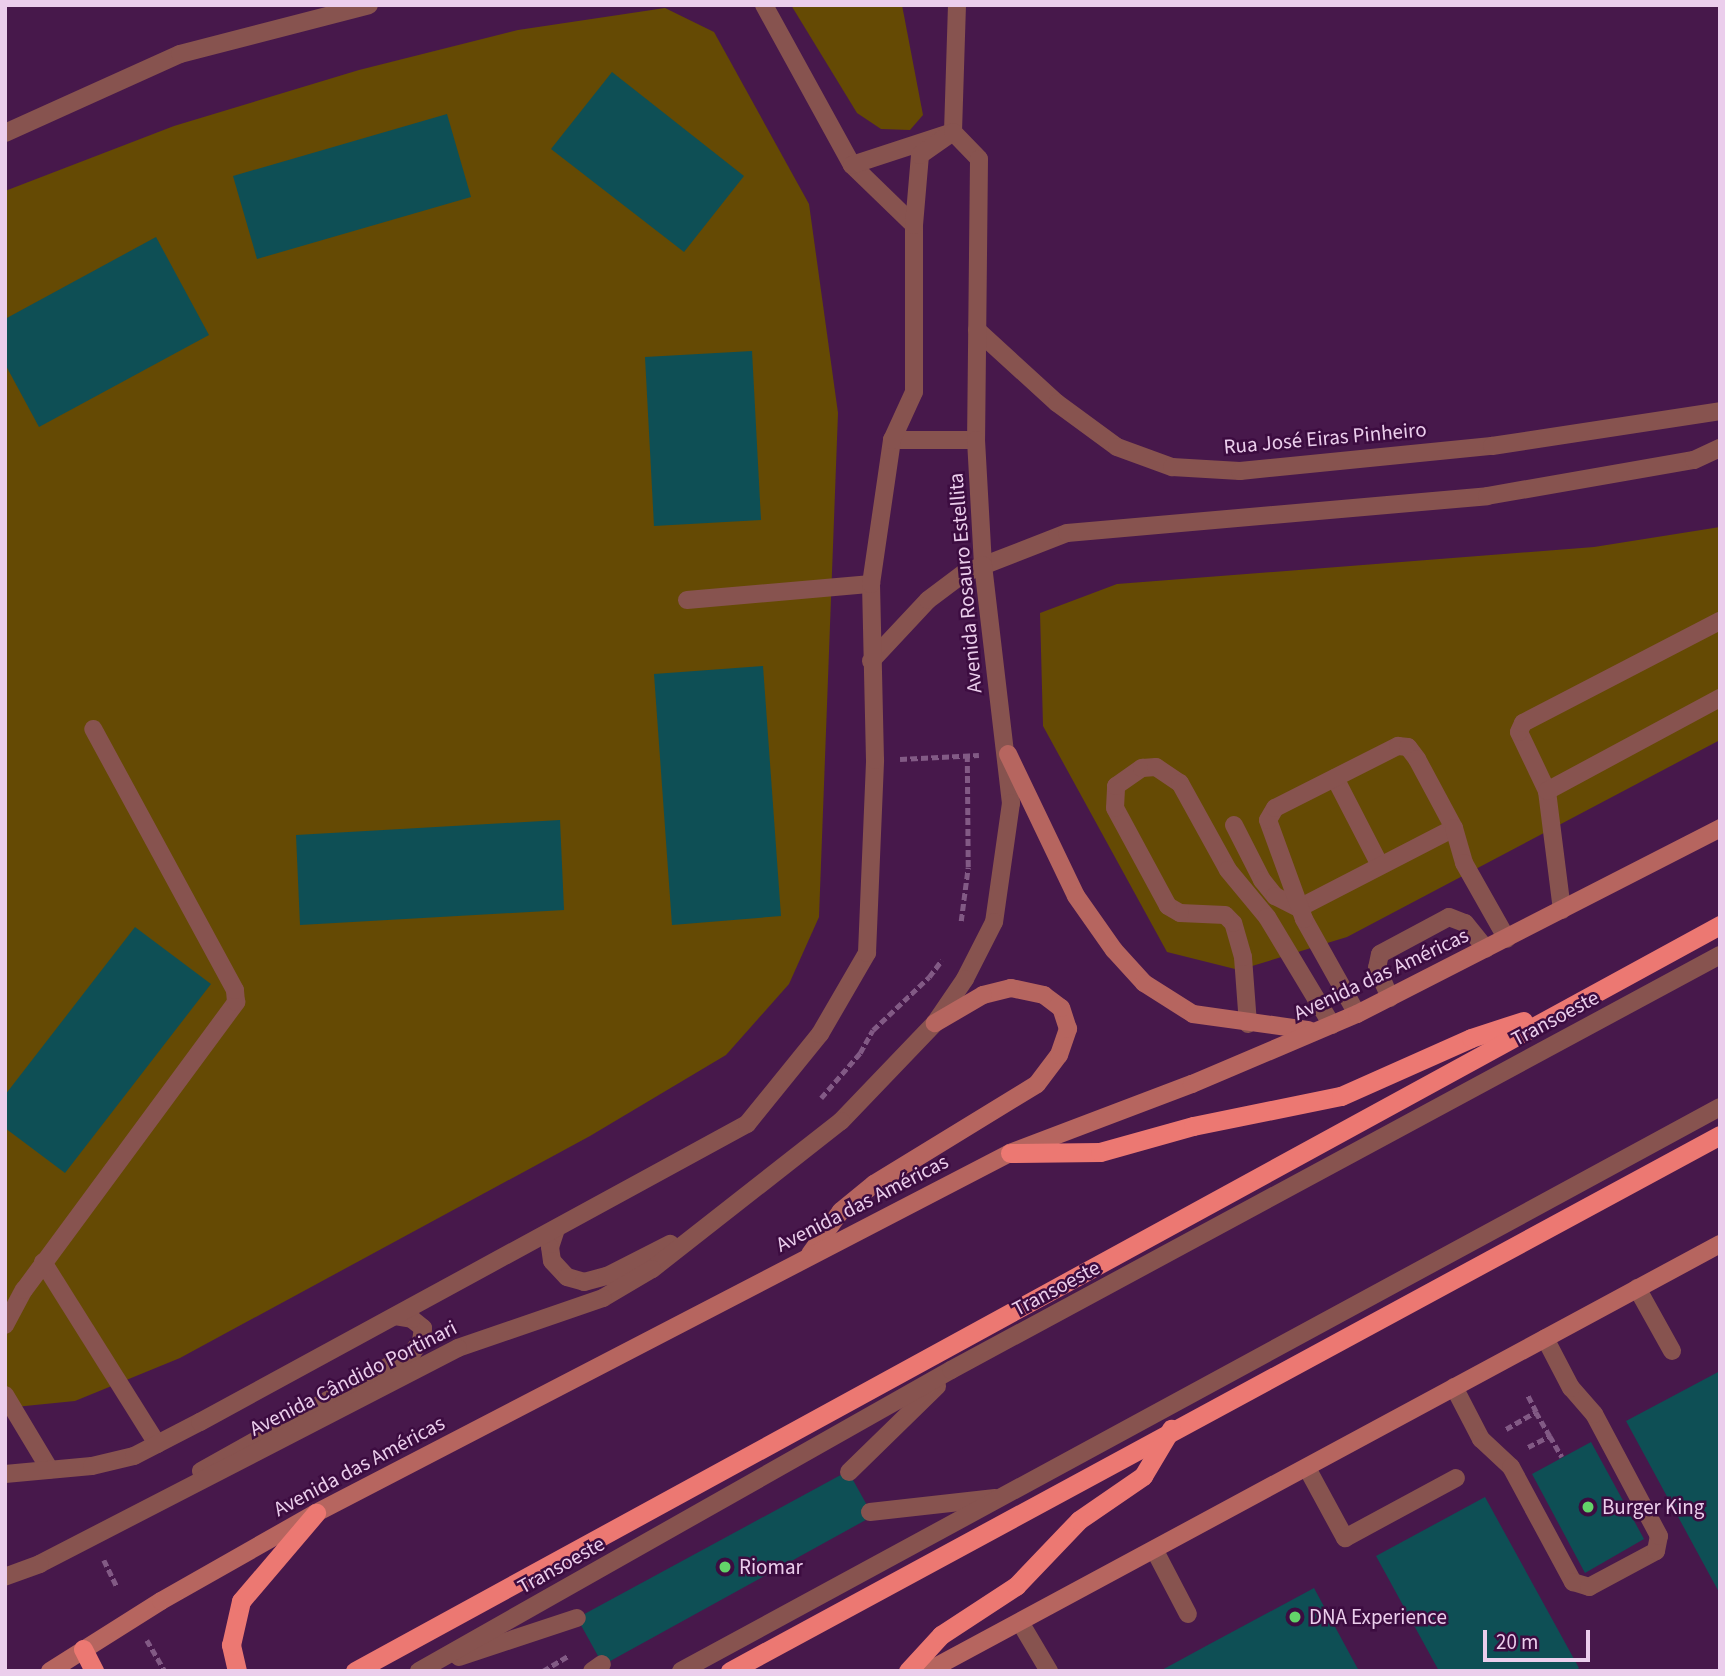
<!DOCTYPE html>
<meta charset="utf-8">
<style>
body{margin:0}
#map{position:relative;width:1725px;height:1676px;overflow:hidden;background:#47184b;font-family:"Source Sans 3",sans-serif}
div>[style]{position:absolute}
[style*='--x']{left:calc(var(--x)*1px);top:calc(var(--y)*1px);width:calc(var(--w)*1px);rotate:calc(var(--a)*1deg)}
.green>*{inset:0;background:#654a04}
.building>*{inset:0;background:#0e4f55}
.path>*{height:4.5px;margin-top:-2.25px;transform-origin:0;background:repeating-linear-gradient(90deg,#825a85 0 7px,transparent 0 10.5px)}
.service>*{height:18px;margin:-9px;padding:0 9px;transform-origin:9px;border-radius:9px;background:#87534f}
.minor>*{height:18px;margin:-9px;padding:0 9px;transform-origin:9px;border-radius:9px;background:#87534f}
.secondary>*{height:18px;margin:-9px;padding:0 9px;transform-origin:9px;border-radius:9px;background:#b6655f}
.trunk>*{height:19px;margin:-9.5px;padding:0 9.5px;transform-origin:9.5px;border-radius:9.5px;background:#ec7872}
.dots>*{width:19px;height:19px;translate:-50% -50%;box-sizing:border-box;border:4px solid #3c0c40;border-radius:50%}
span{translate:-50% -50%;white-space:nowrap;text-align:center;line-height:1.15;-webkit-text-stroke:5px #3c0c40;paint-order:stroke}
.street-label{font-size:21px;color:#ebceec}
.poi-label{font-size:21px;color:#ebceec}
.left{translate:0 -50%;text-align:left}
.frame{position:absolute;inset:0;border:7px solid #ebceec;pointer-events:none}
.scale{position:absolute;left:1483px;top:1630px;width:107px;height:32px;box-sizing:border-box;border:4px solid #ebceec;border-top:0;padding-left:9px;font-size:21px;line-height:24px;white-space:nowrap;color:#ebceec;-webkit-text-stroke:5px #3c0c40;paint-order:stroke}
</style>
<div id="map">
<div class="green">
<div style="clip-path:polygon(791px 5px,902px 5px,923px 115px,910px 130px,881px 129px,857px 113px)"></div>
<div style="clip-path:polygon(665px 8px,714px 32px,809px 204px,838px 413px,819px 917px,789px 984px,726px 1055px,590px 1136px,180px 1358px,75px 1401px,5px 1408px,5px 191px,174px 126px,359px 70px,518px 30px)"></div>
<div style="clip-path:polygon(1720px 527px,1720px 740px,1347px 937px,1239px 970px,1167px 952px,1043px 726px,1040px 613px,1117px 584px,1594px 547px)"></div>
</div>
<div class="building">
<div style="clip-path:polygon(612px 72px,744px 176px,684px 252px,551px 149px)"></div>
<div style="clip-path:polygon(447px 114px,471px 197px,257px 259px,233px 176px)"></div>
<div style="clip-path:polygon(156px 237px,209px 335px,39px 427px,5px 364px,5px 319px)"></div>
<div style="clip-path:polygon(752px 351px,761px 520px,654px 526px,645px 357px)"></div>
<div style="clip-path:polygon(763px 666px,781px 916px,672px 925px,654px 674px)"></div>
<div style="clip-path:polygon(560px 820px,564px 910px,300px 925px,296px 835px)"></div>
<div style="clip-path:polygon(135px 927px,211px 984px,65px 1173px,5px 1128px,5px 1095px)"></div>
<div style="clip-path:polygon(1720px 1371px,1720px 1594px,1626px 1421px)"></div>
<div style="clip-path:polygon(1591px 1442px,1644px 1539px,1585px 1573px,1532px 1474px)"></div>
<div style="clip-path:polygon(848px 1471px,873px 1516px,603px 1665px,577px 1618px)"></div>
<div style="clip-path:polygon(1485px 1497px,1579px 1668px,1575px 1671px,1439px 1671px,1376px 1556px)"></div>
<div style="clip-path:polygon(1314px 1588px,1359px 1671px,1160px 1671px,1206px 1646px)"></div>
</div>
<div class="path">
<div style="--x:900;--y:759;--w:79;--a:-2.9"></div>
<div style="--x:961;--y:921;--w:54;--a:-82.6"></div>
<div style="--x:968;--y:867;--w:112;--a:-90.5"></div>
<div style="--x:821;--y:1098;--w:60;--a:-49.1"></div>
<div style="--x:860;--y:1053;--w:26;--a:-61"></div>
<div style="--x:873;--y:1030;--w:77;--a:-43.4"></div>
<div style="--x:929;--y:977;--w:21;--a:-53"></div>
<div style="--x:1536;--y:1412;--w:28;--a:60"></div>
<div style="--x:1506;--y:1429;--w:34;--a:-30"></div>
<div style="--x:1536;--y:1412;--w:20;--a:-117"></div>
<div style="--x:1528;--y:1447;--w:25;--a:-27"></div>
<div style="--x:1550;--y:1436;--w:24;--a:60"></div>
<div style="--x:104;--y:1560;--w:30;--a:64"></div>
<div style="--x:147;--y:1640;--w:36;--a:60"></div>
<div style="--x:543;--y:1671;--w:31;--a:-31"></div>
</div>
<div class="service">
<div style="--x:1335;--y:778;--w:98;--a:62.7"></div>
<div style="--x:1547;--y:791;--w:65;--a:-115.4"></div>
<div style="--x:1519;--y:732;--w:10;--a:-66"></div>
<div style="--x:1523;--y:723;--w:222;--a:-27.4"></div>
<div style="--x:1234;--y:825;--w:62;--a:63"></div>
<div style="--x:1262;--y:880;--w:21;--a:51"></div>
<div style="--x:1275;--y:896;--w:27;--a:27"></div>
<div style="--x:1299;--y:908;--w:174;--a:-27.3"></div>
<div style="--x:1562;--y:910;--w:120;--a:-97.2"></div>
<div style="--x:1547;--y:791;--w:196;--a:-28.3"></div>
<div style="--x:1390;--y:998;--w:33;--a:-113"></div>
<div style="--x:1377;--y:968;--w:14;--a:-78"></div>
<div style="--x:1380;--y:954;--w:78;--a:-28.2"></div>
<div style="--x:1449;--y:917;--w:17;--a:21"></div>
<div style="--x:1465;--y:923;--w:33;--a:51"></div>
<div style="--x:1357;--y:1014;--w:109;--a:-119.2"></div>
<div style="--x:1304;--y:919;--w:105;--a:-110"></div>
<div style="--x:1268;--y:820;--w:14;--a:-60"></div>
<div style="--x:1275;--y:808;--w:138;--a:-26.8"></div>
<div style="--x:1398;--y:746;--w:10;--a:6"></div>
<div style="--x:1408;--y:747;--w:15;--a:53"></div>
<div style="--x:1417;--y:759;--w:78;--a:61.8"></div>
<div style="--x:1454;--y:828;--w:36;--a:74"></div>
<div style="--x:1464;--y:863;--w:87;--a:60.5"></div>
<div style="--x:1248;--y:1024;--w:67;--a:-94.3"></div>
<div style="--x:1243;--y:957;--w:35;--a:-106"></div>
<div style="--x:1233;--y:923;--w:11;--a:-135"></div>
<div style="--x:1225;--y:915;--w:45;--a:-177.5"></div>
<div style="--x:1180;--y:913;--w:14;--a:-150"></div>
<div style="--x:1168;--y:906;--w:111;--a:-118.4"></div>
<div style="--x:1115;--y:808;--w:22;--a:-87"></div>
<div style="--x:1116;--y:786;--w:32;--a:-35"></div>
<div style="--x:1142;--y:768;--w:14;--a:-4"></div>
<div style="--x:1156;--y:767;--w:29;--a:34"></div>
<div style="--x:1180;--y:783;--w:99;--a:61.1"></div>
<div style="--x:1228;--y:870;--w:61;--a:50.3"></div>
<div style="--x:1267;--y:917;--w:126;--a:59"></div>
<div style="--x:1637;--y:1288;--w:72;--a:60.9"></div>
<div style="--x:1454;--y:1387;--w:59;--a:62.6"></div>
<div style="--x:1481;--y:1439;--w:41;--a:43"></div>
<div style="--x:1511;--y:1467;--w:131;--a:61.7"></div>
<div style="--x:1573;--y:1582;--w:17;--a:17"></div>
<div style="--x:1589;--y:1587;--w:76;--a:-28.2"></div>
<div style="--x:1656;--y:1551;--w:15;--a:-79"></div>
<div style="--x:1659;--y:1536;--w:138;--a:-118"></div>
<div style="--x:1594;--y:1414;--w:35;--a:-131"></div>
<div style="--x:1571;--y:1388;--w:56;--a:-117.5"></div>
<div style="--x:1307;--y:1468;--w:80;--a:61.5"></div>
<div style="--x:1345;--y:1538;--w:126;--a:-28.4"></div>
<div style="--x:849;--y:1472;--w:123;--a:-44.3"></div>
<div style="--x:870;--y:1512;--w:126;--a:-6.4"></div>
<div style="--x:1155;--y:1551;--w:71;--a:62.4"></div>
<div style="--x:1020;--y:1622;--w:57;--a:59.4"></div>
<div style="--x:459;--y:1657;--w:124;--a:-18.3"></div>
<div style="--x:419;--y:1671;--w:611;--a:-29.5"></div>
<div style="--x:951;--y:1370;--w:874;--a:-28.35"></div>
<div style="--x:592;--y:1671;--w:12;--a:-35"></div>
<div style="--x:681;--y:1671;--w:1182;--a:-28.49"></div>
</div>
<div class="minor">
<div style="--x:764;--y:5;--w:183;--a:61.2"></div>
<div style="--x:852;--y:165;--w:86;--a:44.1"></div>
<div style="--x:5;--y:133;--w:192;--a:-24.3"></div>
<div style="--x:180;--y:54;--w:195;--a:-14.5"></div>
<div style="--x:852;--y:165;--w:106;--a:-18.1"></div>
<div style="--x:953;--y:132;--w:127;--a:-88.2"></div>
<div style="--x:977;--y:330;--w:108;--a:42.4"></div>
<div style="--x:1057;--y:403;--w:74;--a:36.3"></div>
<div style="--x:1117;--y:447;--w:59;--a:20"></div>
<div style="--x:1172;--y:467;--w:68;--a:3.4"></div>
<div style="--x:1240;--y:471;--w:253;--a:-5.7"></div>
<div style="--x:1492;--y:446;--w:231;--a:-8.7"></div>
<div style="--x:892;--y:440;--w:84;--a:0"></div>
<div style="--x:687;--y:600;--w:185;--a:-5"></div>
<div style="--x:871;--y:661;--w:83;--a:-46.9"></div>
<div style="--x:928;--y:600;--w:45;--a:-36.9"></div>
<div style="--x:964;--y:573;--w:110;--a:-21.2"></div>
<div style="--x:1067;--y:533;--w:422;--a:-5"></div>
<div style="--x:1487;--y:496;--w:210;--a:-9.9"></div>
<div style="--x:1694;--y:460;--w:29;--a:-25"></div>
<div style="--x:556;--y:1229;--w:19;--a:108"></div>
<div style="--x:550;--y:1247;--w:14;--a:82"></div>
<div style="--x:552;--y:1261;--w:22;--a:47"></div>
<div style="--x:567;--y:1277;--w:18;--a:16"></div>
<div style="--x:584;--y:1282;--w:24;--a:-15"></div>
<div style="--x:607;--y:1276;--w:71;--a:-26.9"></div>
<div style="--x:43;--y:1262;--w:215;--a:57.9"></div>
<div style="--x:5;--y:1325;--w:40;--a:-62"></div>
<div style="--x:24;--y:1290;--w:358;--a:-53.6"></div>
<div style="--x:236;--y:1002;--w:12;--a:-95"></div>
<div style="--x:235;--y:990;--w:297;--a:-118.5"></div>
<div style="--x:5;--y:1395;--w:87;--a:59"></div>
<div style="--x:201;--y:1471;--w:242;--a:-29.2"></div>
<div style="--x:412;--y:1353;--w:15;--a:-53"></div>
<div style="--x:421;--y:1341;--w:13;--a:-81"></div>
<div style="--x:423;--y:1328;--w:14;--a:-141"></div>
<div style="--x:412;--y:1319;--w:17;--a:-170"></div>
<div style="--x:5;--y:1474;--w:87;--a:-5.3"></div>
<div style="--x:92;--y:1466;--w:43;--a:-13.4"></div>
<div style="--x:134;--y:1456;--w:74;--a:-27.3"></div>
<div style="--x:200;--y:1422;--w:623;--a:-28.58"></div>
<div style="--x:747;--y:1124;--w:116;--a:-51"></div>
<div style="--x:820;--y:1034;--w:94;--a:-59.9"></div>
<div style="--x:867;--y:953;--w:193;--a:-87.6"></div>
<div style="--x:875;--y:760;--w:176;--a:-91.3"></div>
<div style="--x:871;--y:584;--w:146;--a:-81.7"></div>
<div style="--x:892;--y:440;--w:53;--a:-65.4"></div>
<div style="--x:914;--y:392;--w:167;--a:-90"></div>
<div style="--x:914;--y:225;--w:70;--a:-85.1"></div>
<div style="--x:920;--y:155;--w:40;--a:-34.9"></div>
<div style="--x:953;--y:132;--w:37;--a:46"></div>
<div style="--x:979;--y:159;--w:281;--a:90.6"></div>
<div style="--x:976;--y:440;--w:125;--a:86.8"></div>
<div style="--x:983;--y:565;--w:240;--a:83.3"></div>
<div style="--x:1011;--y:803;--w:120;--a:98.1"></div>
<div style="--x:994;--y:922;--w:64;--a:117"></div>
<div style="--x:965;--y:979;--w:53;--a:124.3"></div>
<div style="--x:935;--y:1023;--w:136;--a:133.8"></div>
<div style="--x:841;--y:1121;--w:240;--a:141.9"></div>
<div style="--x:652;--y:1269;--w:57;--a:149.4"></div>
<div style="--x:603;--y:1298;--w:153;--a:161"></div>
<div style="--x:458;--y:1348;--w:471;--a:152.7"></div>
<div style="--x:40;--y:1564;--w:37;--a:160"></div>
</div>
<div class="secondary">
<div style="--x:1008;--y:754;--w:157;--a:64.4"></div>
<div style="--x:1076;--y:896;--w:66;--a:54.9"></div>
<div style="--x:1114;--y:950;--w:45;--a:47.7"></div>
<div style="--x:1144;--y:983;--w:58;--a:32.3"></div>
<div style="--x:1193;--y:1014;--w:117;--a:7.9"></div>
<div style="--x:810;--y:1254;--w:53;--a:-54.2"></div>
<div style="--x:841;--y:1211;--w:43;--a:-39.3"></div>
<div style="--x:874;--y:1184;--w:191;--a:-31.5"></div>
<div style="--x:1037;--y:1084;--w:36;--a:-53"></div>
<div style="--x:1059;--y:1055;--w:28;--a:-71"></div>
<div style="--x:1068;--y:1029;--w:22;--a:-108"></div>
<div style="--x:1061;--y:1008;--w:21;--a:-143"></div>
<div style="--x:1044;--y:995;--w:34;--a:-168"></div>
<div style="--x:1011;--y:988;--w:29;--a:166"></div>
<div style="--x:983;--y:995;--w:56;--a:149.7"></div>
<div style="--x:50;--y:1671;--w:131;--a:-32.2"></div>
<div style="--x:161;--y:1601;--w:178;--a:-29.6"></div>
<div style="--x:316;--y:1513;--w:782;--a:-27.42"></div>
<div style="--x:1010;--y:1153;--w:195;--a:-20.8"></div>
<div style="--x:1192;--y:1084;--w:179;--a:-23"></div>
<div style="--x:1357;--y:1014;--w:408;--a:-27.1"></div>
<div style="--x:928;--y:1671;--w:900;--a:-28.33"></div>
</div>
<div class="trunk">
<div style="--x:1010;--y:1153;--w:90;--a:-0.6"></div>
<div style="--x:1100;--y:1152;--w:97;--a:-15.6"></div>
<div style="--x:1193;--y:1126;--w:151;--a:-11.5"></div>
<div style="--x:1341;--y:1096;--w:142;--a:-24"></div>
<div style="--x:1471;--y:1038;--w:55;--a:-18.1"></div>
<div style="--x:83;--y:1649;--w:25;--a:63"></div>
<div style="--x:237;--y:1671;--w:27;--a:-103"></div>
<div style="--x:231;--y:1645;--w:45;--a:-77.2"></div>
<div style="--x:241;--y:1601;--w:116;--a:-49.6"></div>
<div style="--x:355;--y:1671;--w:1556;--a:-28.66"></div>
<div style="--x:730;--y:1671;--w:1126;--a:-28.43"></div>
<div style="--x:908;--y:1671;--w:49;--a:-47.5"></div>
<div style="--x:941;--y:1635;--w:90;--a:-33.2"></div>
<div style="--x:1016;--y:1586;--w:91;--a:-46.3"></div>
<div style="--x:1079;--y:1520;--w:78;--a:-34.5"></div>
<div style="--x:1143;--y:1476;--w:55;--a:-59.2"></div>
</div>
<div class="dots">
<div style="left:1588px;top:1507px;background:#63d469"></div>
<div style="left:725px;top:1567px;background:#63d469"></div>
<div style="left:1295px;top:1617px;background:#63d469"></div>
</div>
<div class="street-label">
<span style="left:1325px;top:438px;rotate:-5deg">Rua José Eiras Pinheiro</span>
<span style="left:965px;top:583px;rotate:-95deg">Avenida Rosauro Estellita</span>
<span style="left:1381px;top:974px;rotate:-25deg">Avenida das Américas</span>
<span style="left:1555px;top:1018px;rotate:-28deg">Transoeste</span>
<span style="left:862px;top:1203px;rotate:-27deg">Avenida das Américas</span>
<span style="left:1056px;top:1288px;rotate:-28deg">Transoeste</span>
<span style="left:353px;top:1378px;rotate:-27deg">Avenida Cândido Portinari</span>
<span style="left:359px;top:1466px;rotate:-28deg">Avenida das Américas</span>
<span style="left:561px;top:1565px;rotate:-29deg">Transoeste</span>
</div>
<div class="poi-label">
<span class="left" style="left:1602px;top:1507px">Burger King</span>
<span class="left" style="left:739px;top:1567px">Riomar</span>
<span class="left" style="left:1309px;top:1617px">DNA Experience</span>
</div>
<div class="frame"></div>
<div class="scale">20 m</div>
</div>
